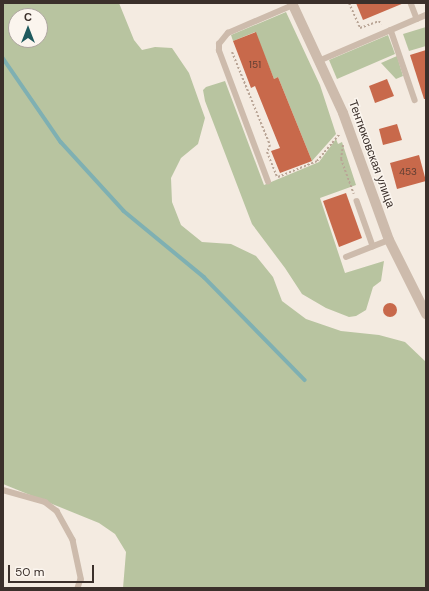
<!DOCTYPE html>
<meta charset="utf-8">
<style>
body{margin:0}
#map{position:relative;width:429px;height:591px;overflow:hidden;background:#f4ebe1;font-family:"DM Sans",sans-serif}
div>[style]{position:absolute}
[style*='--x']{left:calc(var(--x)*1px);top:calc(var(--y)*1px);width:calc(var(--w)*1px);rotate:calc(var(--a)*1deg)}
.green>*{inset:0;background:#b8c4a0}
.stream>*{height:3.5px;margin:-1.75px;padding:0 1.75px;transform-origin:1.75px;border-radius:1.75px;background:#7fb0b2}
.building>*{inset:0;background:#c8694b}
.round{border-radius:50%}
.path>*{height:2px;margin-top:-1px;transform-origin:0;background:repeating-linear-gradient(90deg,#b9a596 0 2px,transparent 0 4px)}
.service>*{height:5.5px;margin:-2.75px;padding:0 2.75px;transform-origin:2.75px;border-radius:2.75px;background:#cdbbac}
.tertiary>*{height:10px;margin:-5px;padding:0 5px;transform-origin:5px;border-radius:5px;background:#cdbbac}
span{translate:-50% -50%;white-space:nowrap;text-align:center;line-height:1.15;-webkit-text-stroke:3px #fbf5ee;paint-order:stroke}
.number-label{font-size:10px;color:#5e3e33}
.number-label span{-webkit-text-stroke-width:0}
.street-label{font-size:12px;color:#3b302b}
.frame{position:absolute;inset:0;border:4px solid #3b302b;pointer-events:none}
.north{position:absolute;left:8px;top:8px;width:40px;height:40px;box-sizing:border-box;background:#fbf5ee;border:1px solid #aea6a0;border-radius:50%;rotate:0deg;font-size:11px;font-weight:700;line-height:16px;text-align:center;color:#3b302b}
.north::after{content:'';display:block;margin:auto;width:14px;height:18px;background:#1f5a5e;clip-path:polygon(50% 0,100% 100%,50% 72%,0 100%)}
.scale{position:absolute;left:8px;top:565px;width:86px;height:18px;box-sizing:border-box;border:2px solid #3b302b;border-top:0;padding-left:5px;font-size:12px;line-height:14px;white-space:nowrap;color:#3b302b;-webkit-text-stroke:3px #fbf5ee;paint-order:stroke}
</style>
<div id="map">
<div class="green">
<div style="clip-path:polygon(evenodd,3px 3px,119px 3px,134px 40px,142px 50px,155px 47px,172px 48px,189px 73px,205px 118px,198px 144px,181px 158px,171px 178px,172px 202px,181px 225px,202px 242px,231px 244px,256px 256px,273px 277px,282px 301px,306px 319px,341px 331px,379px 335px,405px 342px,426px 362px,426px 588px,123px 588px,126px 552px,115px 534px,99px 523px,3px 484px,3px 3px,16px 16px,40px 16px,40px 40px,16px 40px,16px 16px)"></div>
<div style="clip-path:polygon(286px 12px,320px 85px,336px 134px,312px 161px,278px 77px,274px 79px,255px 32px,233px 41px,231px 35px)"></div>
<div style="clip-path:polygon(426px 27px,426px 46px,409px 51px,403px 34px)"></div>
<div style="clip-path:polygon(388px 35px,395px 54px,337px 79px,329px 60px)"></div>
<div style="clip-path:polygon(397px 56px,403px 76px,396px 79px,381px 63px)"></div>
<div style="clip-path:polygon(225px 81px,264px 185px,319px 162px,336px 139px,338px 144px,342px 142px,356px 185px,320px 198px,345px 273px,384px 261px,381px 281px,373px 287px,366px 310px,356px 316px,349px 317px,326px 308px,302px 294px,285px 268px,252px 224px,205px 101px,203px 90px,206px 87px)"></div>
</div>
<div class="stream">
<div style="--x:3;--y:58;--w:102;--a:55.4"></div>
<div style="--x:61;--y:142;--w:93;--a:47.6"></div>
<div style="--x:124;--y:211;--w:104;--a:39.5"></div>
<div style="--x:204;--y:277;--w:144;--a:45.6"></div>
</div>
<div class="building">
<div style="clip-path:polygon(356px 3px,404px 3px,363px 20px)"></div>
<div style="clip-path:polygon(256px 32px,274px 79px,278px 77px,312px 161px,280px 173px,271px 151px,280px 148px,255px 86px,251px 88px,233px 41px)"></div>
<div style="clip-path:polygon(426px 50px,426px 99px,424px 99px,410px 55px)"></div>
<div style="clip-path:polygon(387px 79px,394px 96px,375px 103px,369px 86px)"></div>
<div style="clip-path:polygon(397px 124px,402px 140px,383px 145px,379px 129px)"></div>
<div style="clip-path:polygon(419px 155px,426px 181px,397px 189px,390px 163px)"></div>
<div style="clip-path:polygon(346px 193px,362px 238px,339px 247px,323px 201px)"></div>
<div class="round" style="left:383px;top:303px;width:14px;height:14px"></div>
</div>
<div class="path">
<div style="--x:349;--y:3;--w:27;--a:66"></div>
<div style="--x:360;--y:28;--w:20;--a:-20"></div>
<div style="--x:379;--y:21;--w:4;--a:63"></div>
<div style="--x:232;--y:52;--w:100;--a:67.8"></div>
<div style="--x:270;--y:145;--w:8;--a:113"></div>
<div style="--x:267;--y:152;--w:27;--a:68"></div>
<div style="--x:343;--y:145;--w:14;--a:98"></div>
<div style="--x:341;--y:159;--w:37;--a:70"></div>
<div style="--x:278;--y:177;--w:42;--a:-22.3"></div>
<div style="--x:317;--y:161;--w:35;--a:-50"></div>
</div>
<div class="service">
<div style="--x:411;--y:3;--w:17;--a:69"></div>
<div style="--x:391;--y:30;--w:74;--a:71.1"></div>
<div style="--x:321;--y:60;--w:114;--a:-23.2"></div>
<div style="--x:268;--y:182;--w:140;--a:-110.5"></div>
<div style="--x:219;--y:51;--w:7;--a:-90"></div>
<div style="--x:219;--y:44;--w:14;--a:-51"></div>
<div style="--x:228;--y:33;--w:71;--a:-23.3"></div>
<div style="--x:357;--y:201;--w:48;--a:70.4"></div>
<div style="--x:346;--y:257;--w:46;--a:-21.6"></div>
<div style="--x:3;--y:490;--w:44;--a:15.9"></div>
<div style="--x:45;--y:502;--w:15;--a:37"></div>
<div style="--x:57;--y:511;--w:33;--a:61"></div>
<div style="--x:73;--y:540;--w:40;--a:78"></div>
<div style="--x:81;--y:579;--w:9;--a:108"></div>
</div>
<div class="tertiary">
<div style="--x:292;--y:3;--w:121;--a:65.1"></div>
<div style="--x:343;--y:113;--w:135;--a:70.1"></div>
<div style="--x:389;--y:240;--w:83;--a:63.4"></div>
</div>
<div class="number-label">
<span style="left:255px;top:65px">151</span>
<span style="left:408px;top:172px">453</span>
</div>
<div class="street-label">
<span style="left:371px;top:154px;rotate:70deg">Тентюковская улица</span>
</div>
<div class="frame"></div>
<div class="north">С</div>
<div class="scale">50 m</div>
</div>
